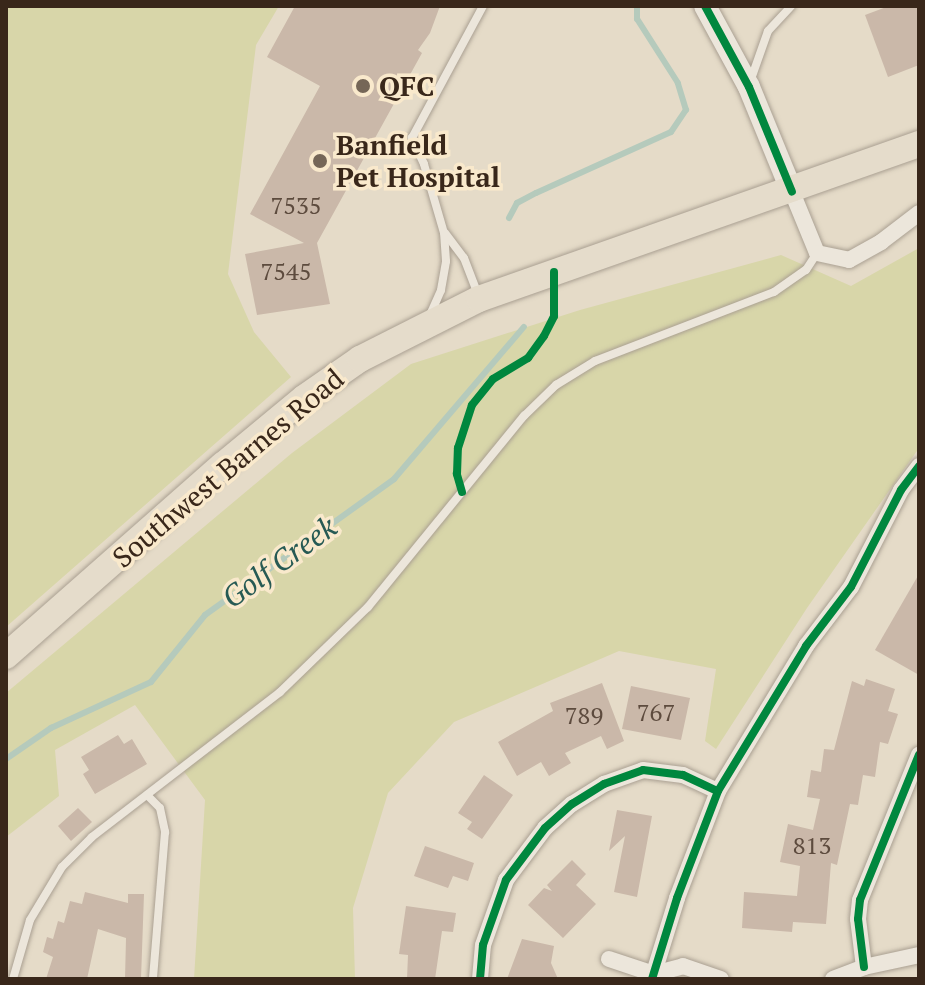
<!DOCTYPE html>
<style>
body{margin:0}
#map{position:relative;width:925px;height:985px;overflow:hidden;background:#e5dbc8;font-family:"PT Serif",serif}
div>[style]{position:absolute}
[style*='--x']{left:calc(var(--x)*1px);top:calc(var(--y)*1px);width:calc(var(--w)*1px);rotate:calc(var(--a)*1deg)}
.green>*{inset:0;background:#d8d6a9}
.stream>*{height:6px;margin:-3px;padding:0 3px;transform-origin:3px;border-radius:3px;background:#b5cabc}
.building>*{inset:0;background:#cab8a9}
.roads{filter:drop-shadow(0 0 2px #aaa092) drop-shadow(0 0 2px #aaa092)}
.lane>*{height:8px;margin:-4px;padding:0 4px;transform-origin:4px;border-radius:4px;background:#ece6db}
.street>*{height:16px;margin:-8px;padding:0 8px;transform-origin:8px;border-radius:8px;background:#ece6db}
.secondary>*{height:22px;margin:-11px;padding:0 11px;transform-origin:11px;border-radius:11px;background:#ece6db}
.primary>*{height:26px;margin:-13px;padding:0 13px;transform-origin:13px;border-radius:13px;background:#e5dccb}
.cycleway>*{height:8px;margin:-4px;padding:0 4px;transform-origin:4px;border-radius:4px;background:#00873e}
.dots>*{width:22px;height:22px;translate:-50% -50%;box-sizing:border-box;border:4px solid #f9e9cc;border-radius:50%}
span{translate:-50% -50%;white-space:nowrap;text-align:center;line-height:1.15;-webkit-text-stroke:7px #f9e9cc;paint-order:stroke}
.number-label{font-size:24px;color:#5d4b3e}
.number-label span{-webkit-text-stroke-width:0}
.poi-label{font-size:28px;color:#39271a;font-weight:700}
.left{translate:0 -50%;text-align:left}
.street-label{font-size:28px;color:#39271a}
.water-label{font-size:30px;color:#275a54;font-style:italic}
.frame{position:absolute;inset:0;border:8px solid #39271a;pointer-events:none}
</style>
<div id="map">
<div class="green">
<div style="clip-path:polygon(6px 6px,279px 6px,256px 45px,228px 274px,254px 332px,291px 377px,6px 627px)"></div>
<div style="clip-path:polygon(919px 248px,919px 448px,807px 608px,716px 749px,705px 741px,716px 669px,619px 651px,454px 722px,388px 793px,353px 908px,355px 979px,194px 979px,205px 800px,135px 705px,55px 750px,59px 796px,6px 837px,6px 693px,292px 453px,411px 364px,580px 310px,781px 255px,851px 286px)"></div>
</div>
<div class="stream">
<div style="--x:509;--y:218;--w:17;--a:-62"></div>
<div style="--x:517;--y:203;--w:21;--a:-28"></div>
<div style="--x:536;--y:193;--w:148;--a:-24.3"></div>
<div style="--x:671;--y:132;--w:27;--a:-56"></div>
<div style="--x:686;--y:110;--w:28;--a:-107"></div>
<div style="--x:678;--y:83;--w:76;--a:-122.6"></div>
<div style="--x:637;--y:19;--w:13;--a:-90"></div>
<div style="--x:6;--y:759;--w:55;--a:-34.6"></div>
<div style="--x:51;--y:728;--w:110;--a:-24.7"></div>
<div style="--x:151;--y:682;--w:86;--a:-51.1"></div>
<div style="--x:205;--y:615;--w:233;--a:-35.7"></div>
<div style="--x:394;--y:479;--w:200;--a:-49.5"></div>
</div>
<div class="building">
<div style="clip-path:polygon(295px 6px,440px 6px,430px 33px,418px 50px,422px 53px,317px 243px,330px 304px,257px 315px,245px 254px,304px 243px,250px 214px,320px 86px,267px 57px)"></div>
<div style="clip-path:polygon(889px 6px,919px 6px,919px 65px,888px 77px,865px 15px)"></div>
<div style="clip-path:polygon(919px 574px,919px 675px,875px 650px)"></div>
<div style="clip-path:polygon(866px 679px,895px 689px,888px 711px,898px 714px,888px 744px,880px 742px,875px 777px,863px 775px,858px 805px,850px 804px,837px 865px,831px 863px,826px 924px,793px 922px,792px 932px,742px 928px,744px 892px,797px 896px,800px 866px,780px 862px,788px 824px,813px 830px,820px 799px,807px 797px,811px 770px,821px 772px,824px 749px,834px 750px,852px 681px,864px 686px)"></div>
<div style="clip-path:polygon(602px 683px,624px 741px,607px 749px,601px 736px,565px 753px,571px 763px,549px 776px,541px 762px,517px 776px,498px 742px,553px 711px,550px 703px)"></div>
<div style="clip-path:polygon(631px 686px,690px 698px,681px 740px,622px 729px)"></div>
<div style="clip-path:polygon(118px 735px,124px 744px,132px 739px,147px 764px,95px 794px,83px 774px,89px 770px,81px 757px)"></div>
<div style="clip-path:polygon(484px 775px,513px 795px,482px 839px,467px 829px,472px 822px,458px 813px)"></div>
<div style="clip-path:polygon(78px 808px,92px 822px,71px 841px,58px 826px)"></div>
<div style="clip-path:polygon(617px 810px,652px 816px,637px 897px,614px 892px,625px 836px,609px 851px)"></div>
<div style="clip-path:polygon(425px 846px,474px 863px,468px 881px,453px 876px,448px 888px,414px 876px)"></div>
<div style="clip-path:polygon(572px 860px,586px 874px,576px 885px,596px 904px,563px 938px,528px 905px,544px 888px,552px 891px,547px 885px)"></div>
<div style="clip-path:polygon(85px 892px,128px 903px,128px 894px,144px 894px,141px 979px,125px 979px,126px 938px,98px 929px,87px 979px,46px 979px,53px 957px,43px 952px,47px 937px,53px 939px,58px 921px,64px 923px,70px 901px,82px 904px)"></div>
<div style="clip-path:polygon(406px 906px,456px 913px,453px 932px,442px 931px,435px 979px,407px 979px,408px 955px,399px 954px)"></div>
<div style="clip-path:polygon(522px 939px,554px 946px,551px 963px,558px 979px,507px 979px)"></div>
</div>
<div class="roads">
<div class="lane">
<div style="--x:750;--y:82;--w:54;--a:-70.6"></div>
<div style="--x:768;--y:31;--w:34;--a:-47"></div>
<div style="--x:445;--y:233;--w:31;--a:53"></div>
<div style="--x:464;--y:258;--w:39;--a:69"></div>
<div style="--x:430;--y:315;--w:27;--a:-66"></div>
<div style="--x:441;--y:290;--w:29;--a:-80"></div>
<div style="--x:446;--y:261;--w:28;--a:-94"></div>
<div style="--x:444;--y:233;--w:72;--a:-106.2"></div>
<div style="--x:424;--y:164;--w:29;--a:-115"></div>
<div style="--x:412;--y:138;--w:150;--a:-61.7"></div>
<div style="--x:147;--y:795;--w:18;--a:45"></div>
<div style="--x:160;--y:808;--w:25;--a:78"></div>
<div style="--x:165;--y:832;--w:147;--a:94.7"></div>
<div style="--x:13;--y:979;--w:61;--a:-73.9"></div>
<div style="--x:30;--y:920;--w:62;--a:-58.9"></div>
<div style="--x:62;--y:867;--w:42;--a:-45"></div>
<div style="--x:92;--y:837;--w:237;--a:-37.6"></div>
<div style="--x:280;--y:692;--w:122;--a:-44"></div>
<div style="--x:368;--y:607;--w:247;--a:-50.8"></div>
<div style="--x:524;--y:416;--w:45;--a:-44.1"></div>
<div style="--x:556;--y:385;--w:46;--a:-31.6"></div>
<div style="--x:595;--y:361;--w:192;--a:-21.1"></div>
<div style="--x:774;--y:292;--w:39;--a:-35"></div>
<div style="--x:806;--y:270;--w:20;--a:-57"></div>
</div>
<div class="street">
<div style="--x:792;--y:192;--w:66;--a:67.7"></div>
<div style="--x:817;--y:253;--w:33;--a:12"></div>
<div style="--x:849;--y:260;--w:37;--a:-29"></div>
<div style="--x:881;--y:242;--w:48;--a:-37.3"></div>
<div style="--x:609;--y:959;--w:47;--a:18.4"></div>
<div style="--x:864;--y:967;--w:48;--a:-97.1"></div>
<div style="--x:858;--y:919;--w:19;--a:-84"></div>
<div style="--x:860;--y:900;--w:157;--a:-67.9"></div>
<div style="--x:654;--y:974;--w:30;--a:-15"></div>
<div style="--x:683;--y:966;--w:40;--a:18.9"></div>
<div style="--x:480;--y:979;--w:34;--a:-85"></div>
<div style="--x:483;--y:945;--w:69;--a:-70.5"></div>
<div style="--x:506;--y:880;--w:65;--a:-53.1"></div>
<div style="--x:545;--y:828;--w:36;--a:-42"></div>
<div style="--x:572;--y:804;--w:38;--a:-32"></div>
<div style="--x:604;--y:784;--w:41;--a:-19.7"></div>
<div style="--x:643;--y:770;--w:40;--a:7.1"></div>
<div style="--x:683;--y:775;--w:38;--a:25"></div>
<div style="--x:652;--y:979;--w:85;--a:-72.8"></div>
<div style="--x:677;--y:898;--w:115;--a:-69"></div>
<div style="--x:718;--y:791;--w:170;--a:-58.7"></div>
<div style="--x:806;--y:646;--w:74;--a:-52.7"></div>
<div style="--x:851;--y:587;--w:109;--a:-62.7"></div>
<div style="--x:901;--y:490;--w:30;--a:-53"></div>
<div style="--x:833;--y:979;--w:33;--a:-21"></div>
<div style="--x:864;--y:967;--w:56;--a:-12.3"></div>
</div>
<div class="secondary">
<div style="--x:705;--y:6;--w:92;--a:61.5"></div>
<div style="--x:749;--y:87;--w:113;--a:67.7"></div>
</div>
<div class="primary">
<div style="--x:6;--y:656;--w:289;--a:-41.4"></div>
<div style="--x:223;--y:465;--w:105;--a:-39.6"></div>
<div style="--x:304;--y:398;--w:68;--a:-34.9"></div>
<div style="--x:360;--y:359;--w:133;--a:-26.8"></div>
<div style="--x:479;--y:299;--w:467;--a:-19.4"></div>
</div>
</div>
<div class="cycleway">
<div style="--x:705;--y:6;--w:92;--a:61.5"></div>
<div style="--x:749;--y:87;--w:113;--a:67.7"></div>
<div style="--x:462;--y:492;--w:19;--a:-106"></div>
<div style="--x:457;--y:474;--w:26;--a:-88"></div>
<div style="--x:458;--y:448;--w:45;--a:-72"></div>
<div style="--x:472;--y:405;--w:33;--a:-51"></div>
<div style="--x:493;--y:379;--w:41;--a:-31"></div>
<div style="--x:528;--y:358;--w:27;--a:-54"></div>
<div style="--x:544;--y:336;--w:22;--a:-63"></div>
<div style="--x:554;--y:316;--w:44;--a:-90"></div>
<div style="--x:864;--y:967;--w:48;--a:-97.1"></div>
<div style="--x:858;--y:919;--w:19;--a:-84"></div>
<div style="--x:860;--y:900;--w:157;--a:-67.9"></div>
<div style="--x:480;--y:979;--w:34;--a:-85"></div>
<div style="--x:483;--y:945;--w:69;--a:-70.5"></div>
<div style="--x:506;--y:880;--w:65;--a:-53.1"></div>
<div style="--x:545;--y:828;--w:36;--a:-42"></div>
<div style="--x:572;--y:804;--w:38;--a:-32"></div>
<div style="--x:604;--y:784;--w:41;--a:-19.7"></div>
<div style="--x:643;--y:770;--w:40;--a:7.1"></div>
<div style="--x:683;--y:775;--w:38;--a:25"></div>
<div style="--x:652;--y:979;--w:85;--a:-72.8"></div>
<div style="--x:677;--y:898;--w:115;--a:-69"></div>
<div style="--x:718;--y:791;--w:170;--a:-58.7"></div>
<div style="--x:806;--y:646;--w:74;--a:-52.7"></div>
<div style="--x:851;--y:587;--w:109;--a:-62.7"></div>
<div style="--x:901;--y:490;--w:30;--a:-53"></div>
</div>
<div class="dots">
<div style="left:363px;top:86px;background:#756657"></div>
<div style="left:320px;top:161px;background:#756657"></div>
</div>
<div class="number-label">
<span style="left:296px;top:206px">7535</span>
<span style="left:286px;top:272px">7545</span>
<span style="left:656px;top:713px">767</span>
<span style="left:584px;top:716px">789</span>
<span style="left:812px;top:846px">813</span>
</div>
<div class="poi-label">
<span class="left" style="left:379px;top:86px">QFC</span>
<span class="left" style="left:336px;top:161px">Banfield<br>Pet Hospital</span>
</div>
<div class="street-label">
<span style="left:228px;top:468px;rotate:-40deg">Southwest Barnes Road</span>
</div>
<div class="water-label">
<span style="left:279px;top:562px;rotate:-36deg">Golf Creek</span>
</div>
<div class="frame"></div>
</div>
